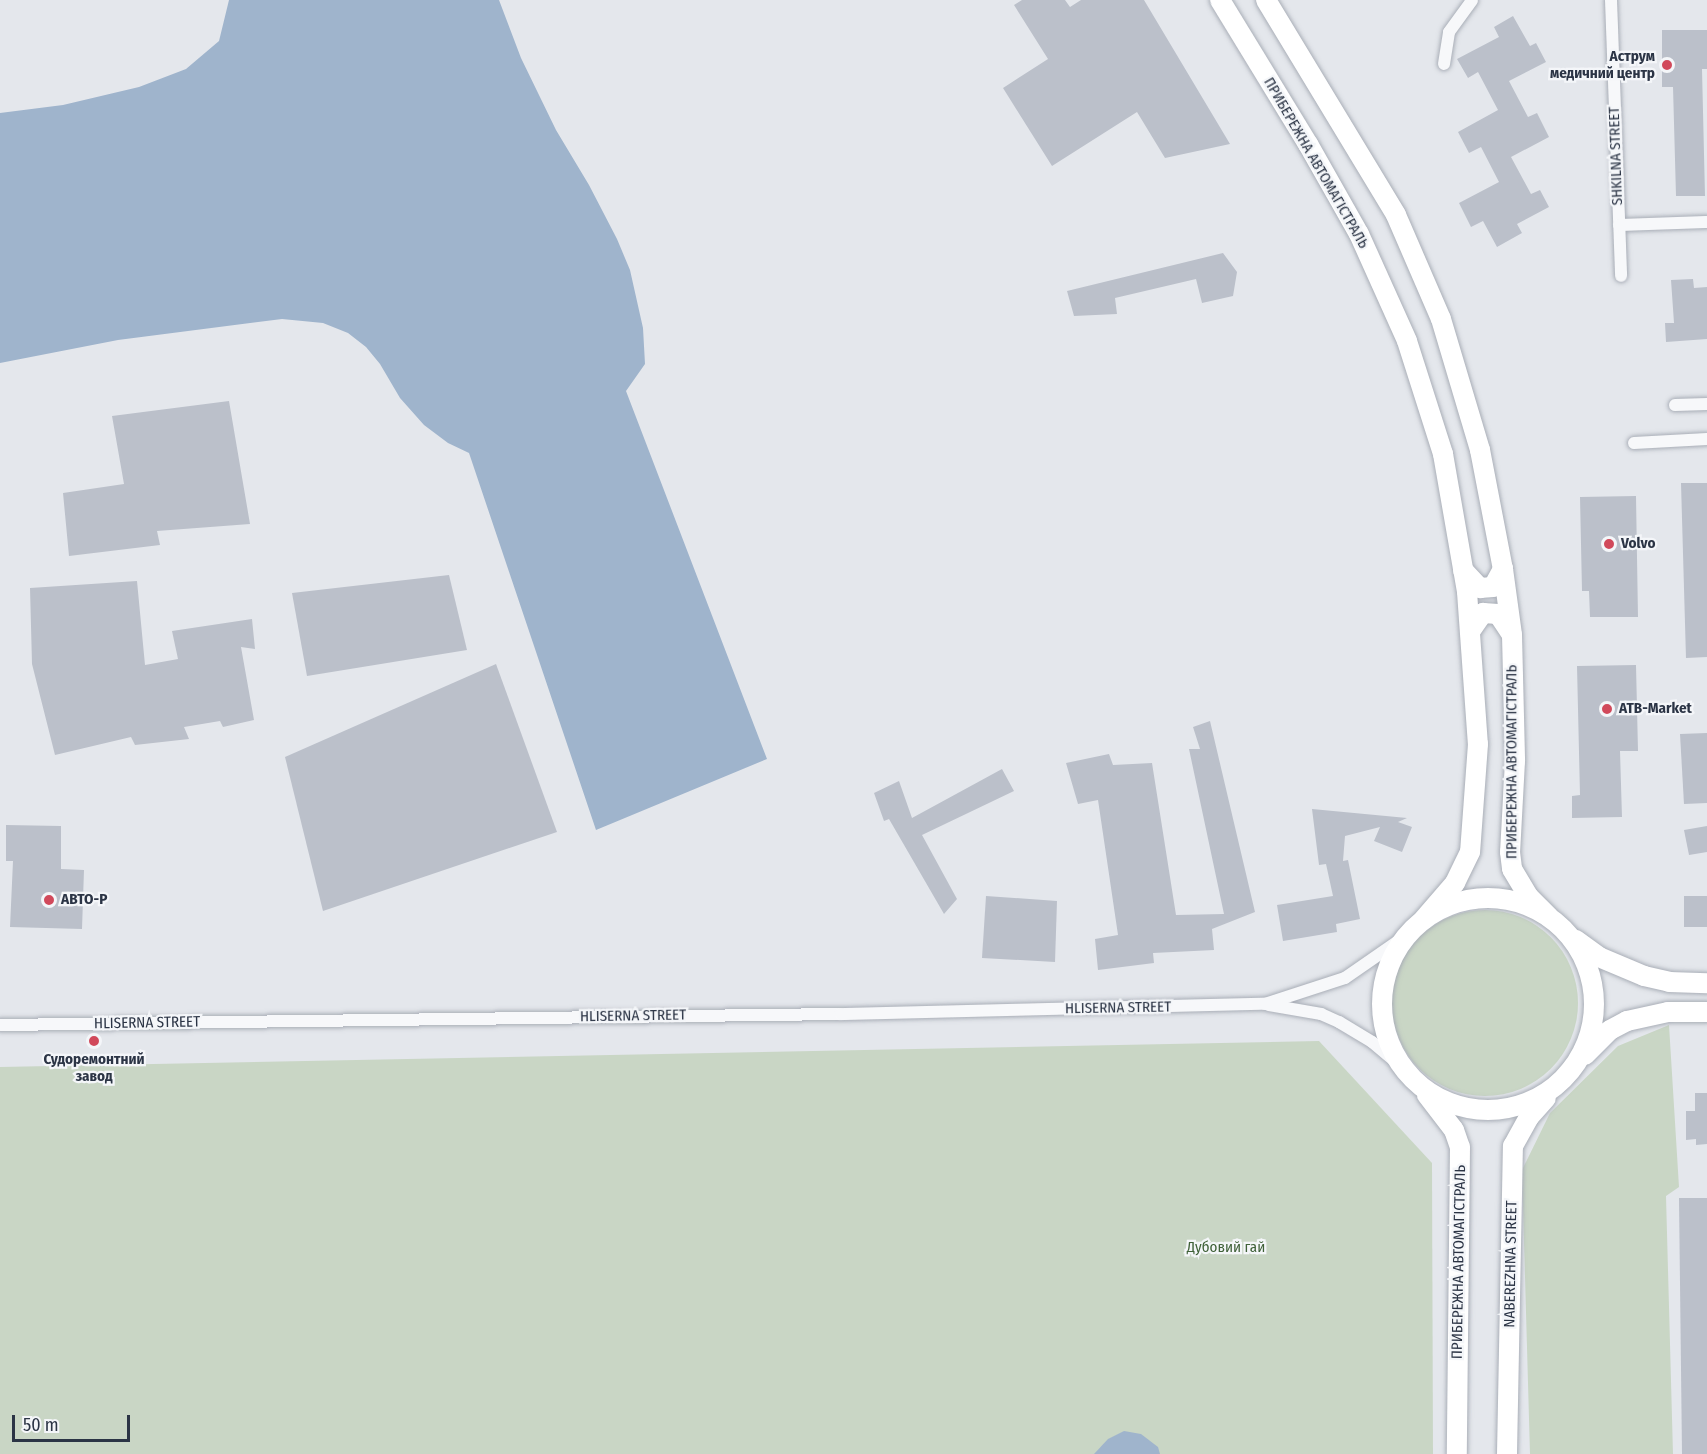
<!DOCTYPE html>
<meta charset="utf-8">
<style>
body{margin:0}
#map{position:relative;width:1707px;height:1454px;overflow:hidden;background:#e4e7ec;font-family:"Fira Sans Condensed",sans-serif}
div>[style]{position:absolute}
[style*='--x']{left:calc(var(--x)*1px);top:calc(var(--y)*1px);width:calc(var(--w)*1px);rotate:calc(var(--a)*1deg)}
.green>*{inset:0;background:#c9d6c5}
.round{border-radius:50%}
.water>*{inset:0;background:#9fb4cc}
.building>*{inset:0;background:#bbc0ca}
.roads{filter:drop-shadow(0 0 2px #a9aeb7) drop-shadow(0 0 2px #a9aeb7)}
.street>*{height:12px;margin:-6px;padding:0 6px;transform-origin:6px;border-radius:6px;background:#f7f8fa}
.primary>*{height:20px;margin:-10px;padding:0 10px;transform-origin:10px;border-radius:10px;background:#fff}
.primary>.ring{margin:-10px;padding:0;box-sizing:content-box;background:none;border:20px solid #fff;border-radius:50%}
.dots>*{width:16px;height:16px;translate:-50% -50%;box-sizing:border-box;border:3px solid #f4f6f9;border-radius:50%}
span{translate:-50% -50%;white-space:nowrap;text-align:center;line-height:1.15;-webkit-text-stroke:4.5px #f4f6f9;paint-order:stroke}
.poi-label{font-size:15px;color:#2b3445;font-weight:700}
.right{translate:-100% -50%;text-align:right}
.left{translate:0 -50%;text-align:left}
.street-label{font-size:15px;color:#2b3445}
.park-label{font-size:15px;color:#3f6138}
.scale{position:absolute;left:12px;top:1415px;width:118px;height:27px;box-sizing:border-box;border:3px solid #2b3445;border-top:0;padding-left:8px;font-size:18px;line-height:21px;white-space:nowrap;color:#2b3445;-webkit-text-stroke:4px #f4f6f9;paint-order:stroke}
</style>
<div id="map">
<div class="green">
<div class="round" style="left:1392px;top:910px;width:186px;height:186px"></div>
<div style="clip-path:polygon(1669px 1025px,1679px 1187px,1666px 1196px,1673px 1454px,1530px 1454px,1522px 1170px,1550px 1113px,1618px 1046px)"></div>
<div style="clip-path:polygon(1319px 1041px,1432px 1163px,1433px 1454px,0 1454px,0 1067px)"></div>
</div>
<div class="water">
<div style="clip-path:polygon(229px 0,499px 0,521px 58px,556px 130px,589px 185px,617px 239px,630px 270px,643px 328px,645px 364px,626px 391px,767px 759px,596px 830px,469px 453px,448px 443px,424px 425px,400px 398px,380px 364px,366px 347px,348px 333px,323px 323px,282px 319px,118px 340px,0 363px,0 113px,63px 105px,139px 87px,186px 69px,219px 41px)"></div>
<div style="clip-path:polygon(1124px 1431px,1141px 1434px,1158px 1447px,1160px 1454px,1094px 1454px,1108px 1439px)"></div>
</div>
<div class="building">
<div style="clip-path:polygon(1022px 0,1065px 0,1070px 7px,1081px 0,1144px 0,1230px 144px,1165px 158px,1137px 112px,1052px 166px,1003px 88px,1048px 59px,1014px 5px)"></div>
<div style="clip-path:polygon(1513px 16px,1530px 46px,1536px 43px,1546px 62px,1509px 81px,1528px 117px,1537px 113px,1549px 137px,1511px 157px,1531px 194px,1540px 190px,1549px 207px,1517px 224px,1522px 233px,1497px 247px,1483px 221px,1471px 227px,1459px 203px,1499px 182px,1481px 147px,1469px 153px,1458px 132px,1498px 110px,1478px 72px,1468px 78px,1457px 59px,1499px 37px,1494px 27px)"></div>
<div style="clip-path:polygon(1662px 30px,1707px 30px,1707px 69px,1702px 69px,1705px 196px,1676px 196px,1673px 87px,1662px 87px)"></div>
<div style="clip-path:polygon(1223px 253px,1237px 272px,1233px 296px,1202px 303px,1196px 279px,1115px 298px,1117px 314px,1074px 316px,1067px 291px)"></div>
<div style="clip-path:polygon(1693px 279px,1694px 288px,1707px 287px,1707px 339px,1666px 342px,1665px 323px,1674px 323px,1671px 280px)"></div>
<div style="clip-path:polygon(229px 401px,250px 524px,157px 531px,160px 545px,69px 556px,63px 493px,124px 484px,112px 416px)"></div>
<div style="clip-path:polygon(1681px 483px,1707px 483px,1707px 657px,1686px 658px)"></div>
<div style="clip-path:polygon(1636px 496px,1638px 617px,1590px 617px,1589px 591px,1582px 591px,1580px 497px)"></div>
<div style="clip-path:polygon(449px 575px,467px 650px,307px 676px,292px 593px)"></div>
<div style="clip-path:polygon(137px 581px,145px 665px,178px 659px,172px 631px,252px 619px,255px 649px,241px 647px,254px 720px,223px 727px,220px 721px,184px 727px,189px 739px,135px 745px,131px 737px,55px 755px,32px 664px,30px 588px)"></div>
<div style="clip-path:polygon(496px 664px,557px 832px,323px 911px,285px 757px)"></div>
<div style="clip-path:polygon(1636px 665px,1638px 751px,1620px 751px,1622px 817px,1572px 818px,1572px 796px,1580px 795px,1577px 666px)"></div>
<div style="clip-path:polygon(1210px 721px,1255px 912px,1212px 929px,1214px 950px,1153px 953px,1154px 963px,1098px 970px,1095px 939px,1118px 935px,1098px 800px,1078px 804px,1066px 763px,1109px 754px,1113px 765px,1152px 763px,1176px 915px,1224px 914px,1189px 749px,1200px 749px,1193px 727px)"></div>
<div style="clip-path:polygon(1707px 733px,1707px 803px,1684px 804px,1680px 734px)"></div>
<div style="clip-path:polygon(1002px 769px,1014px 791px,922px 835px,957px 899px,944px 914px,889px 819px,884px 821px,874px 793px,899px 781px,912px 818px)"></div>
<div style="clip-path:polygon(1312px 809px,1407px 818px,1398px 822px,1412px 827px,1402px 852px,1374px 841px,1380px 827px,1345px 836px,1343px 861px,1348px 860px,1360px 919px,1336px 924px,1337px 932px,1283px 941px,1277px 905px,1333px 896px,1326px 864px,1319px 865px)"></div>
<div style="clip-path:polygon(6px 825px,61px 826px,61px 869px,84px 870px,82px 929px,10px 927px,13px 861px,6px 861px)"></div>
<div style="clip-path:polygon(1707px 826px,1707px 852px,1689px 855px,1684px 830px)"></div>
<div style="clip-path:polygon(986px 896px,1057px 901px,1055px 962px,982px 958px)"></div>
<div style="clip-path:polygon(1684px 896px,1707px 896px,1707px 927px,1684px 927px)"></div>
<div style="clip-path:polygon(1695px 1093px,1707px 1093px,1707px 1144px,1696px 1145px,1696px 1139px,1686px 1140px,1686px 1111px,1695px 1111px)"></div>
<div style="clip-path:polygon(1679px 1198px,1707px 1198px,1707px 1454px,1682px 1454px)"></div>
</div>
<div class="roads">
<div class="street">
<div style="--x:1611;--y:0;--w:276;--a:87.9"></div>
<div style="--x:1444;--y:64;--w:32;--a:-81"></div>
<div style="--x:1449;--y:32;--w:39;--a:-54"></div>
<div style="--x:1619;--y:225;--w:88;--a:-2"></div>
<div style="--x:1675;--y:405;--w:32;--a:-2"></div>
<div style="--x:1634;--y:443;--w:73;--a:-3.1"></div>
<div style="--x:1269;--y:1005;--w:53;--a:9.8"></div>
<div style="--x:1321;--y:1014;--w:20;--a:24"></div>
<div style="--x:1339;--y:1022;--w:39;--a:31"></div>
<div style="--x:1372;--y:1042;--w:38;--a:40"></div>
<div style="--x:0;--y:1025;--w:841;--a:-0.75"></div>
<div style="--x:841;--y:1014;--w:424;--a:-1.4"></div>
<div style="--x:1265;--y:1004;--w:84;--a:-18"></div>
<div style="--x:1345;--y:978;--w:75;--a:-34.7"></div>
</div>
<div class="primary">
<div style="--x:1220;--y:0;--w:169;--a:58.6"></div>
<div style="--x:1308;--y:144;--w:103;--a:60.5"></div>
<div style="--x:1359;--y:234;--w:117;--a:65.8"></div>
<div style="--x:1407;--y:341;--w:119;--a:72.3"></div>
<div style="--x:1443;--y:454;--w:140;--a:80.1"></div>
<div style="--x:1467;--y:592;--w:152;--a:85.9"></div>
<div style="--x:1478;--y:744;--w:108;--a:94.2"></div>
<div style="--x:1470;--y:852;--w:34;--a:116"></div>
<div style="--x:1455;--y:883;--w:48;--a:130.7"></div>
<div style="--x:1266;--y:0;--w:251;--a:58.8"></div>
<div style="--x:1396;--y:215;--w:113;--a:66.6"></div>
<div style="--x:1441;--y:319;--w:137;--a:73.4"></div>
<div style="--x:1480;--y:450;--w:121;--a:79.1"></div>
<div style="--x:1503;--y:569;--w:67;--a:82.2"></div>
<div style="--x:1512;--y:635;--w:126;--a:88.6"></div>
<div style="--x:1515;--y:761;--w:91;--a:93.1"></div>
<div style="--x:1510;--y:852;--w:17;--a:83"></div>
<div style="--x:1512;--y:869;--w:33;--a:59"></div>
<div style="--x:1529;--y:897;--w:28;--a:45"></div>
<div style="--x:1463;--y:570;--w:25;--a:47"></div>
<div style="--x:1480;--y:588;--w:13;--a:-4"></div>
<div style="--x:1493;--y:587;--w:21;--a:-61"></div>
<div style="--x:1471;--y:630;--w:21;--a:-55"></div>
<div style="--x:1483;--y:613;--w:15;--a:4"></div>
<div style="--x:1498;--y:614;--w:23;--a:56"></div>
<div class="ring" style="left:1382px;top:898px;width:192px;height:192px"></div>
<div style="--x:1576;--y:940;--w:29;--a:36"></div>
<div style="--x:1599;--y:957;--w:49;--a:22.9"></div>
<div style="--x:1644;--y:976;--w:26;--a:13"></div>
<div style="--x:1669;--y:982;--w:38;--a:2"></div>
<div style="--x:1585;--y:1055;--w:35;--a:-45"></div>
<div style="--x:1610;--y:1030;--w:19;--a:-28"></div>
<div style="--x:1627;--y:1021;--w:42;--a:-12.4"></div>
<div style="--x:1668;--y:1012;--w:39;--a:0"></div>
<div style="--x:1427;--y:1095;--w:44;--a:52.4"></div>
<div style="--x:1454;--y:1130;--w:18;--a:71"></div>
<div style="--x:1460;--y:1147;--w:307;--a:90.6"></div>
<div style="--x:1507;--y:1454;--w:308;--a:-88.9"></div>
<div style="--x:1513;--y:1146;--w:33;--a:-61"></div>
<div style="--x:1529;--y:1117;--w:25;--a:-48"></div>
</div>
</div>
<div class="dots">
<div style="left:1667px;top:65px;background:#d1495b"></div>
<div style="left:1609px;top:544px;background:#d1495b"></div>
<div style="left:1607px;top:709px;background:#d1495b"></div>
<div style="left:49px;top:900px;background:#d1495b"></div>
<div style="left:94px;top:1041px;background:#d1495b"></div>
</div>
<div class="poi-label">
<span class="right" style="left:1655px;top:65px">Аструм<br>медичний центр</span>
<span class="left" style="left:1621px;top:544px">Volvo</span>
<span class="left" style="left:1619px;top:709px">ATB-Market</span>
<span class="left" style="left:61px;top:900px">АВТО-Р</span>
<span style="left:94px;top:1068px">Судоремонтний<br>завод</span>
</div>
<div class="street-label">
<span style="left:1616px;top:156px;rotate:-92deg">SHKILNA STREET</span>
<span style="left:1316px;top:163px;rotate:60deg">ПРИБЕРЕЖНА АВТОМАГІСТРАЛЬ</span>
<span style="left:1512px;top:762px;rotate:-90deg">ПРИБЕРЕЖНА АВТОМАГІСТРАЛЬ</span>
<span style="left:1118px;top:1008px;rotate:-1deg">HLISERNA STREET</span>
<span style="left:633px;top:1016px;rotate:-1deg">HLISERNA STREET</span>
<span style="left:147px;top:1023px;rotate:-1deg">HLISERNA STREET</span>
<span style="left:1459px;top:1262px;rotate:-89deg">ПРИБЕРЕЖНА АВТОМАГІСТРАЛЬ</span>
<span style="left:1511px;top:1264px;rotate:-89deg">NABEREZHNA STREET</span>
</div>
<div class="park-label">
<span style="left:1226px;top:1248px">Дубовий гай</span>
</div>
<div class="scale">50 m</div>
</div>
